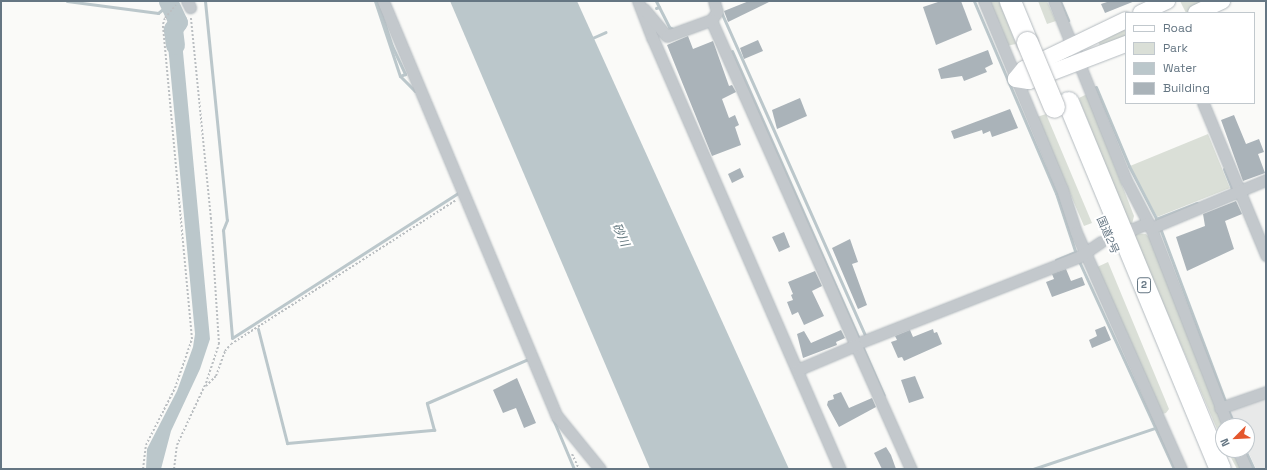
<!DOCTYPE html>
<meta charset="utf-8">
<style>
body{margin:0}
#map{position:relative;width:1267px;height:470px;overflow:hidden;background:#fafaf8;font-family:"Space Grotesk","Noto Sans JP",sans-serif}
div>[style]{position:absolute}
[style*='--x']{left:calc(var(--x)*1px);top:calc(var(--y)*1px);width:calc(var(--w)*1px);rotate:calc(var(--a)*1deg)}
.built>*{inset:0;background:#e8e9e9}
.green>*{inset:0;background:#dadfd7}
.water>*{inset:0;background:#bbc7cb}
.stream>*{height:3px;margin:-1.5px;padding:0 1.5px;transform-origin:1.5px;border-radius:1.5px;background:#bbc7cb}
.river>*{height:19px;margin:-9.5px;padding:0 9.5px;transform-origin:9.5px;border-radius:9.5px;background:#bbc7cb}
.building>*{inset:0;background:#aab3b9}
.street-tunnel>*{height:11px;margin-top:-5.5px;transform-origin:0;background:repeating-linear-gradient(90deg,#d5d9db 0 11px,transparent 0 16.5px)}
.path>*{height:2px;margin-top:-1px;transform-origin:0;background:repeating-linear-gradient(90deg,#bbbfc2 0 2px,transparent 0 4px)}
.roads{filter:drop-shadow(0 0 1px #b3babf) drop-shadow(0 0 1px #b3babf)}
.street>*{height:11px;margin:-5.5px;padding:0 5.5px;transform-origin:5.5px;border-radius:5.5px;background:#c3c8cc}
.secondary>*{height:16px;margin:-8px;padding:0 8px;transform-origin:8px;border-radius:8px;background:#fff}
.highway>*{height:21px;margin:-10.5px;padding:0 10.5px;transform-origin:10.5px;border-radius:10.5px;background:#fff}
.bridges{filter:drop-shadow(0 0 1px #b4b9bd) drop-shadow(0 0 1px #b4b9bd)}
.highway-bridge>*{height:21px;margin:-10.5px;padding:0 10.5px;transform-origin:10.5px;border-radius:10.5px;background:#fff}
span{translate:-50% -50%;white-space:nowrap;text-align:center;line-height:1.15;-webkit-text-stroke:4px #fff;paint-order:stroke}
.shield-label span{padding:1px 3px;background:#fff;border:1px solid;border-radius:3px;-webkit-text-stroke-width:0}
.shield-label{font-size:10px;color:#657683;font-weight:700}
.street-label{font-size:11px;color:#657683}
.water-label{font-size:12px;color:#60757c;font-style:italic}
.frame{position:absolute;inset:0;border:2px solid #657683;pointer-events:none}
.legend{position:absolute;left:1125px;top:12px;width:130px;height:92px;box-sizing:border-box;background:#fff;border:1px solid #c1c8cd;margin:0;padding:5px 7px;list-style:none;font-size:12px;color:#657683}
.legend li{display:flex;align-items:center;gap:8px;height:20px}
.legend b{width:20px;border:1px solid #c1c8cd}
.north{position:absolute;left:1215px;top:418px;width:40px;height:40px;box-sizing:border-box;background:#fff;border:1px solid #c1c8cd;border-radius:50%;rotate:246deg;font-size:11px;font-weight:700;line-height:16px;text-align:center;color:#657683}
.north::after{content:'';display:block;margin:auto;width:14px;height:18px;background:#e4572e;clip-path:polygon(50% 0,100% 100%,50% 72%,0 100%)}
</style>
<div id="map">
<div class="built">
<div style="clip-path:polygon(1266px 396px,1266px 469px,1256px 469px,1247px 449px,1247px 426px,1237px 426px,1229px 409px)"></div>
</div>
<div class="green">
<div style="clip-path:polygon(989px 1px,999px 1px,1016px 44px,1006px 46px)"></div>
<div style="clip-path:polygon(1038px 1px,1047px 1px,1056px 21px,1047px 24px)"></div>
<div style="clip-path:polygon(1180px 1px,1212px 1px,1186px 13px)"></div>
<div style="clip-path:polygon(1126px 25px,1126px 37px,1101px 48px,1097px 39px)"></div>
<div style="clip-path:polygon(1087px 94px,1134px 216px,1131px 228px,1081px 104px,1079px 98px)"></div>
<div style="clip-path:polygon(1046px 114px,1092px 223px,1084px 226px,1037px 117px)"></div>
<div style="clip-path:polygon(1208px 134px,1230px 188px,1157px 217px,1130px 166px)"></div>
<div style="clip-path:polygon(1133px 233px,1146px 234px,1150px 238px,1223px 426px,1223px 443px)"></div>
<div style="clip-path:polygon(1108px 262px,1169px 409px,1166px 413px,1162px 414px,1095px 268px)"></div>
<div style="clip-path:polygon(1227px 450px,1234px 450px,1242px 469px,1237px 469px)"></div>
</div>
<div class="water">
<div style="clip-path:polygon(450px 1px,577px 1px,789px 469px,650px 469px)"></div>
<div style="clip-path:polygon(180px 20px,210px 339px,200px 369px,171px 431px,161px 469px,146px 469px,147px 449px,177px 391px,193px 347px,195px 334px,166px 24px)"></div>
</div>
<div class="stream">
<div style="--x:67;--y:1;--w:92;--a:7.5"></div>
<div style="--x:158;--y:13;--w:14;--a:-39"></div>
<div style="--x:205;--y:1;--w:220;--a:84.3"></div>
<div style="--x:227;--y:220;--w:11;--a:112"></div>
<div style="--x:223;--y:230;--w:108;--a:85.2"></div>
<div style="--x:232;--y:338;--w:269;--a:-32.7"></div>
<div style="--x:375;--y:1;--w:79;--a:71.6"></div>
<div style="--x:400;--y:76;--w:21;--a:45"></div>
<div style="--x:377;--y:1;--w:47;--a:71.6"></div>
<div style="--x:392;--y:46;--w:31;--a:65"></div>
<div style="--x:405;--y:74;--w:5;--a:158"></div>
<div style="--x:656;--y:1;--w:7;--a:63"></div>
<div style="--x:974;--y:1;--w:209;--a:66.9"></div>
<div style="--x:1056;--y:193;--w:64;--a:71.8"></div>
<div style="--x:1060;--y:1;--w:21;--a:67"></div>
<div style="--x:656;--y:8;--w:3;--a:-18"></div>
<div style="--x:659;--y:7;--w:22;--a:63"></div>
<div style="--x:669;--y:27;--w:7;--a:27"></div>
<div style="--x:722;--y:14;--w:354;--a:66"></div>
<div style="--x:590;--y:39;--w:17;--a:-24"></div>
<div style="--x:732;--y:51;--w:376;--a:66.2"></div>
<div style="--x:1096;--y:87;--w:86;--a:67.3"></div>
<div style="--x:1129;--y:166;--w:61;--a:62.6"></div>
<div style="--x:1224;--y:169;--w:22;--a:68"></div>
<div style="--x:1156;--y:219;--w:44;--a:-21.3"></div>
<div style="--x:1160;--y:228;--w:188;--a:69.4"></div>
<div style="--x:1078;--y:259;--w:231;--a:65.4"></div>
<div style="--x:1056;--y:260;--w:21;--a:-23"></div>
<div style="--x:258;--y:329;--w:118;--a:75.7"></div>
<div style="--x:287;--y:443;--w:148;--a:-5.1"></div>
<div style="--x:434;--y:430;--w:28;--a:-105"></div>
<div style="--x:427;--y:403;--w:110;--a:-23.5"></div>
<div style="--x:1228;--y:410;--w:17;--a:66"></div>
<div style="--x:553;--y:419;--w:54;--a:67.2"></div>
<div style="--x:1245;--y:450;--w:21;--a:65"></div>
<div style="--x:1033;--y:469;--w:132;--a:-18.6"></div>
</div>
<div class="river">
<div style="--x:168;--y:1;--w:23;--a:65"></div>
<div style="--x:178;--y:22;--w:9;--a:126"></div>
<div style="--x:173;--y:29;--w:16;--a:83"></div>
</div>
<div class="building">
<div style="clip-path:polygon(749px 1px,771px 1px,728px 22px,724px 11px)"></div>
<div style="clip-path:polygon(941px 1px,961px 1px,972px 30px,936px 45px,923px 7px)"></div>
<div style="clip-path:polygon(1110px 1px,1135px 1px,1105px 13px,1101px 4px)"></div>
<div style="clip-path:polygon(688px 36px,693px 49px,713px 41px,729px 86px,732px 85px,736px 92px,722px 99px,729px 118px,735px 115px,739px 125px,735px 127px,741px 145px,712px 156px,667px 45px)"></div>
<div style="clip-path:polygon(758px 40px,763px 51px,744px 59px,740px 48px)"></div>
<div style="clip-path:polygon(988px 50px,993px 64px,985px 68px,987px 72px,964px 81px,962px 76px,941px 79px,938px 69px)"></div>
<div style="clip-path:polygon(800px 98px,807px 116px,777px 129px,772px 110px)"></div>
<div style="clip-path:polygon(1010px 109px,1018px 128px,992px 137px,990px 131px,983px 134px,982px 130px,954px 139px,951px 131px,954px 130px)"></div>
<div style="clip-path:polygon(1234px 115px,1246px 144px,1259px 139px,1264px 152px,1258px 154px,1265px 173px,1243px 181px,1221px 120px)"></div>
<div style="clip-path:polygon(740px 168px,744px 177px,732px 183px,728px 174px)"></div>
<div style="clip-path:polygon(1236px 201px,1242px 214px,1225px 221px,1234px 249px,1187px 271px,1176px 237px,1205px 226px,1203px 214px)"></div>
<div style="clip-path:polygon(784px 232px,790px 247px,779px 252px,772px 237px)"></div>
<div style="clip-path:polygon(850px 239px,858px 262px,852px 264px,867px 305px,858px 309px,832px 248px)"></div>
<div style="clip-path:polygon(1066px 269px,1071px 281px,1082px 277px,1085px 285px,1052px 297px,1046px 282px,1054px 279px,1052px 274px)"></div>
<div style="clip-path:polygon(815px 271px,822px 286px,812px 291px,824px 316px,804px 325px,798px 312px,792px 315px,787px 302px,793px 300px,791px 295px,793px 294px,788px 282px)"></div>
<div style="clip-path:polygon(1105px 326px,1111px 340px,1092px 348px,1089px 340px,1097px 336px,1095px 330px)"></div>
<div style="clip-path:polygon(933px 329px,934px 333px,937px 332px,942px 344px,904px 361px,902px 357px,898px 358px,891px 342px,897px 340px,895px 336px,910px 330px,913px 337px)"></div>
<div style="clip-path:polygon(841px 330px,845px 338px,836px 342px,837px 345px,803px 358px,797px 334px,804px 331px,811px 343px)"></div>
<div style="clip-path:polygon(915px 376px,924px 398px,909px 403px,901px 380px)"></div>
<div style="clip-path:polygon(517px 378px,536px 423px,524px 428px,516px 408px,503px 413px,493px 390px)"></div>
<div style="clip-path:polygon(841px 392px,849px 408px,872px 398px,876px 407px,839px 427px,827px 405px,828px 401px,834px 399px,833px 395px)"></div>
<div style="clip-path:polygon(886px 447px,891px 455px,896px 469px,882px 469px,874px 453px)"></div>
</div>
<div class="street-tunnel">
<div style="--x:1101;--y:242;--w:27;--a:-22"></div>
</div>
<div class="path">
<div style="--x:206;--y:386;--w:14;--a:-45"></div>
<div style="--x:216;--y:376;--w:27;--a:-70"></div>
<div style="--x:225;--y:351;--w:9;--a:-49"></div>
<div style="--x:231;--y:344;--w:267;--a:-32.6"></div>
<div style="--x:572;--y:454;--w:17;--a:65"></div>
<div style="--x:143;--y:469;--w:24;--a:-83"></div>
<div style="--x:146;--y:445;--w:64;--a:-63"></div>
<div style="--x:175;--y:388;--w:52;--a:-70.9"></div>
<div style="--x:192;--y:339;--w:316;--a:-95.3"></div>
<div style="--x:163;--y:24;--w:6;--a:-72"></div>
<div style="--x:165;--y:18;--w:17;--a:-50"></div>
<div style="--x:174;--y:469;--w:24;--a:-83"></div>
<div style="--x:177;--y:445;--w:68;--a:-64.9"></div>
<div style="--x:206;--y:383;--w:41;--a:-71.6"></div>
<div style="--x:219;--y:344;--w:125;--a:-93.7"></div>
<div style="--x:211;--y:219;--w:202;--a:-95.7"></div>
</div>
<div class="roads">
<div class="street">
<div style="--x:187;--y:1;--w:7;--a:63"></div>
<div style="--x:383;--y:1;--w:450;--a:67.3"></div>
<div style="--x:557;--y:416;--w:68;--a:50.9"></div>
<div style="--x:638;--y:1;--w:39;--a:69"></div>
<div style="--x:652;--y:37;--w:471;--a:66.5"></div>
<div style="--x:714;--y:1;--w:11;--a:75"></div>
<div style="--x:717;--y:12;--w:10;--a:127"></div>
<div style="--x:711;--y:20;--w:492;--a:66"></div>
<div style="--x:984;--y:1;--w:204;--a:67.5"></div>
<div style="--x:1062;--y:189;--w:45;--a:72"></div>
<div style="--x:1076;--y:232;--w:259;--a:66.1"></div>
<div style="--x:1054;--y:1;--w:193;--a:68.1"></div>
<div style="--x:1126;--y:180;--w:54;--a:62.5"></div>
<div style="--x:1151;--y:228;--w:212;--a:68.7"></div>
<div style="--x:644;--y:9;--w:35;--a:50"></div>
<div style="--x:667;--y:36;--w:47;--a:-20"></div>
<div style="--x:1203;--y:103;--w:165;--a:67.5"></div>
<div style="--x:1151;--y:228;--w:125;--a:-22.7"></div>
<div style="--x:1130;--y:230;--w:19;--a:-21"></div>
<div style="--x:856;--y:344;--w:241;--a:-21.4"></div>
<div style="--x:1080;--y:256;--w:25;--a:-34"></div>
<div style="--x:797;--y:370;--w:64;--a:-23"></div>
<div style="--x:1220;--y:408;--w:49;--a:-19.2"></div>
<div style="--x:1238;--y:450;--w:21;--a:67"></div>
</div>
<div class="secondary">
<div style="--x:1141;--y:13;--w:29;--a:-25"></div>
<div style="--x:1196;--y:13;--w:29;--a:-25"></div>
<div style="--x:1126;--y:20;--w:113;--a:154.3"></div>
<div style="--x:1024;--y:69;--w:13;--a:129"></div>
<div style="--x:1016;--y:79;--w:13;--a:9"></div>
<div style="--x:1029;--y:81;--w:104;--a:-20.9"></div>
</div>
<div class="highway">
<div style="--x:1010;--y:1;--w:44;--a:67.5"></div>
<div style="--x:1068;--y:102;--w:397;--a:67.5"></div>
</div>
</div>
<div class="bridges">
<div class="highway-bridge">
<div style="--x:1027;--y:42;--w:70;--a:67.4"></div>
</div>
</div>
<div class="shield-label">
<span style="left:1144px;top:285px">2</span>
</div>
<div class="street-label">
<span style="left:1108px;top:235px;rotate:67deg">国道2号</span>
</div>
<div class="water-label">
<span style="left:620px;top:235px;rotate:66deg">砂川</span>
</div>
<div class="frame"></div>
<ul class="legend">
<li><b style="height:5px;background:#fff"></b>Road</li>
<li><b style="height:11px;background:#dadfd7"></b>Park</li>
<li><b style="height:11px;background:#bbc7cb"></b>Water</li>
<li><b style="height:11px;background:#aab3b9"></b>Building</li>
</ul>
<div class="north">N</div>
</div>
